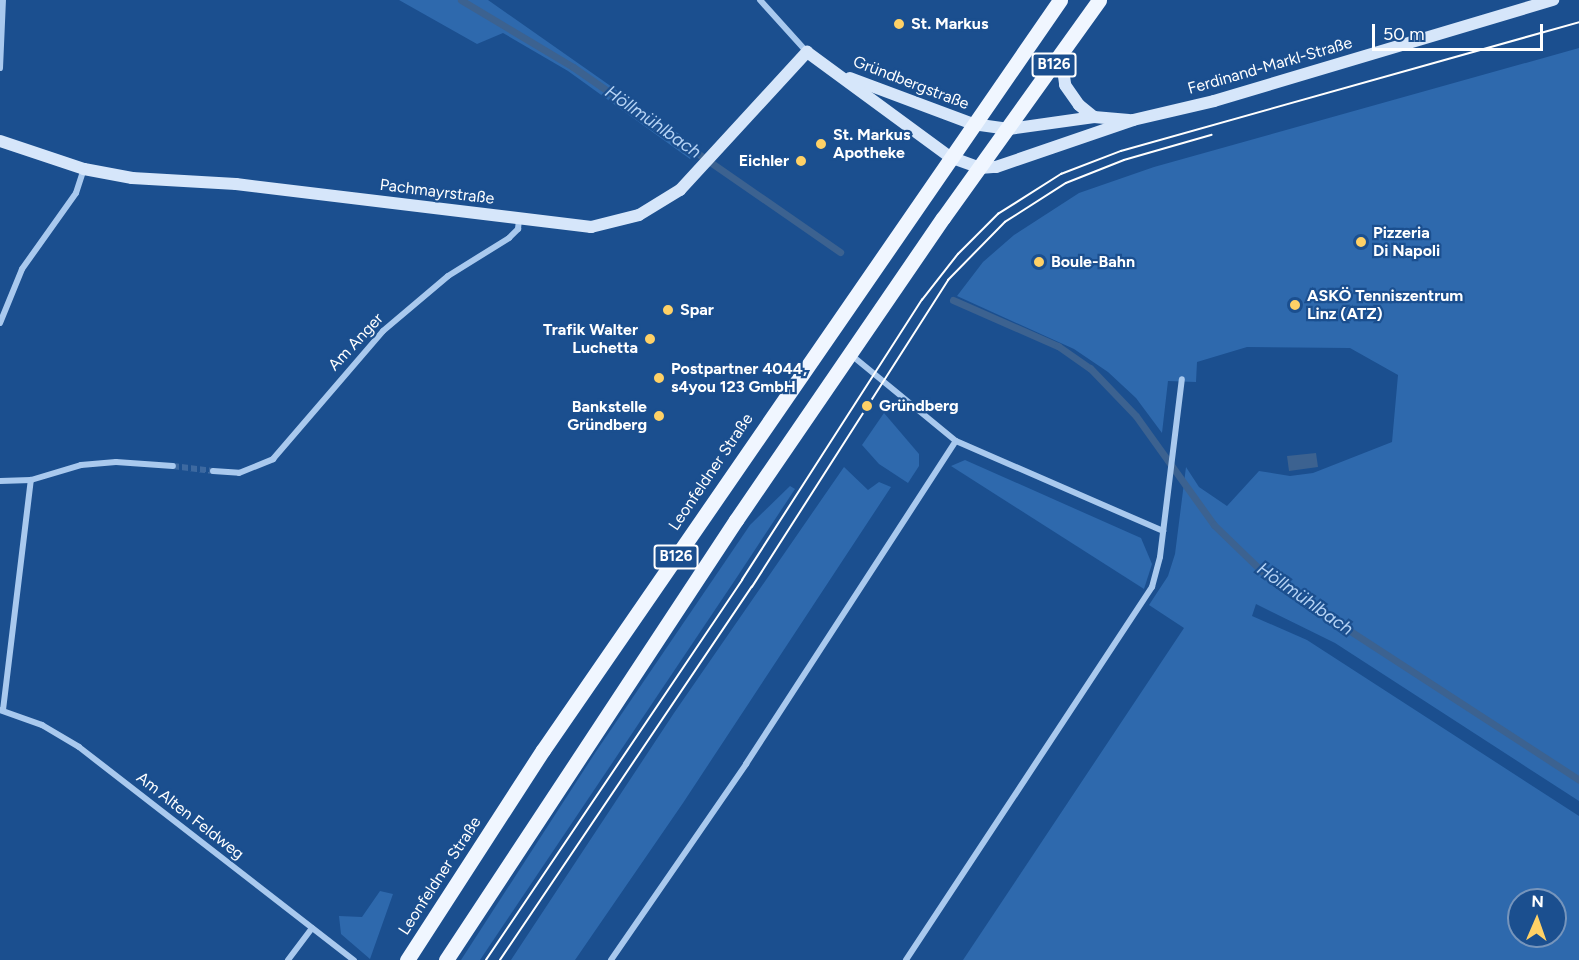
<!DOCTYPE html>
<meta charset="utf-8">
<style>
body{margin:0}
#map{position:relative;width:1579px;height:960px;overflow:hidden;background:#1b4f8f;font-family:Figtree,sans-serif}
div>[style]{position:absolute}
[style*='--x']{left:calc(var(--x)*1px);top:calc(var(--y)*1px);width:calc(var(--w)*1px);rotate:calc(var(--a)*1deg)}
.green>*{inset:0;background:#2e69ad}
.water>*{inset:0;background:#3c6290}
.stream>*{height:7px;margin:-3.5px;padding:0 3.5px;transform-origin:3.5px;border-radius:3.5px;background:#3c6290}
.street-tunnel>*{height:6px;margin-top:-3px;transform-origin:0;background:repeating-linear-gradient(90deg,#3d69a0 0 6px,transparent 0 9px)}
.street>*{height:6px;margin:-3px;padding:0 3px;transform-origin:3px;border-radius:3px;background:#a9c9ee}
.secondary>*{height:12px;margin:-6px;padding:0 6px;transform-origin:6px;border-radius:6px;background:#d6e6fa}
.primary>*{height:15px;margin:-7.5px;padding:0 7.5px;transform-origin:7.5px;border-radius:7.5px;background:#f0f6ff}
.tram>*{height:1.5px;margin:-0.75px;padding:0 0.75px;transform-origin:0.75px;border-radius:0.75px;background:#fff}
.dots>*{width:16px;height:16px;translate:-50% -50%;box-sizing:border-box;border:3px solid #1b4f8f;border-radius:50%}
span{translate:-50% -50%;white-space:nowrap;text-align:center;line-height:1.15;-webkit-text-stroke:4.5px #1b4f8f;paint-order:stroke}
.shield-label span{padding:2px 4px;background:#1b4f8f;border:2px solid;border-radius:4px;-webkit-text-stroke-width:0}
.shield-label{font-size:15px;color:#fff;font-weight:700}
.poi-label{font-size:16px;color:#fff;font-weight:700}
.left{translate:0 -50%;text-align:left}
.right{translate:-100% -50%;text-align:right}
.street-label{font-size:16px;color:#fff}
.water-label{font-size:18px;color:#b5d3f5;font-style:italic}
.north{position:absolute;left:1507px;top:888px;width:60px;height:60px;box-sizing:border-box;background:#1b4f8f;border:2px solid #7695bc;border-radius:50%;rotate:2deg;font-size:16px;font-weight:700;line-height:24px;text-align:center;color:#fff}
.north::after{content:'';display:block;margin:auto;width:21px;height:27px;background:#ffd166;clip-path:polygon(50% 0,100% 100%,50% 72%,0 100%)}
.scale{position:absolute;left:1372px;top:24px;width:171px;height:27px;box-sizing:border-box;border:3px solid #fff;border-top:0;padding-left:8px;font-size:18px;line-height:21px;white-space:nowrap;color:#fff;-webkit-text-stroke:4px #1b4f8f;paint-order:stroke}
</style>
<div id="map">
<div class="green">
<div style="clip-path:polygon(399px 0,488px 0,699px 148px,690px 159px,568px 71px,503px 33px,477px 44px)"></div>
<div style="clip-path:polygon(evenodd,1579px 48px,1579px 801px,1335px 643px,1256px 604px,1252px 616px,1307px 640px,1579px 816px,1579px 960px,963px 960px,1184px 628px,1149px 605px,1168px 576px,1175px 554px,1186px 467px,1199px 487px,1227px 506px,1259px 471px,1290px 476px,1313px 473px,1392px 442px,1398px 375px,1350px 348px,1247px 347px,1197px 362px,1196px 382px,1168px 381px,1162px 433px,1136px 398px,1108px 372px,1074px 349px,957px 296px,983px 262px,1014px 235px,1079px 193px,1154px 167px,1579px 48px,1519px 900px,1555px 900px,1555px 936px,1519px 936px,1519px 900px)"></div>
<div style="clip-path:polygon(884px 413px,919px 454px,919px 466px,908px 483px,879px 464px,862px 445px)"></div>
<div style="clip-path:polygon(965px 460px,1141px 538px,1152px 564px,1144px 589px,951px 466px)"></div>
<div style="clip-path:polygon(844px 467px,868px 490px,879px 482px,891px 487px,683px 803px,575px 960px,511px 960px,674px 713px)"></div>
<div style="clip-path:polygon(790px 486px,795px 489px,737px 577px,480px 960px,461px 960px,595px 753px,750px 525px)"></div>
<div style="clip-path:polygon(380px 891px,393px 894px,370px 959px,341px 934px,339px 916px,362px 917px)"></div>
</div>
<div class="water">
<div style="clip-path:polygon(1316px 453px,1318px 467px,1289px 471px,1287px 456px)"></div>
</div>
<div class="stream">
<div style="--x:461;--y:0;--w:131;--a:30.9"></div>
<div style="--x:573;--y:67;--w:325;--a:34.7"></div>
<div style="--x:953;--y:300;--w:115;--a:23.7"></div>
<div style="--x:1058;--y:346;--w:39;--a:35"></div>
<div style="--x:1090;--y:368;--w:66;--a:46.2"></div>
<div style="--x:1136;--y:416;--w:134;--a:54.4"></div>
<div style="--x:1214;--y:525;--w:78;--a:44"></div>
<div style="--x:1270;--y:579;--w:369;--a:33"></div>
</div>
<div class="street-tunnel">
<div style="--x:173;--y:466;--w:40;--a:7.1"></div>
</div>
<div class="street">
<div style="--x:760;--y:0;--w:70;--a:47.9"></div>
<div style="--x:0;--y:68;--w:68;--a:-87.5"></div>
<div style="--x:0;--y:323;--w:58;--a:-67.8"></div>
<div style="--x:22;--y:269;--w:93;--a:-54.6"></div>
<div style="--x:76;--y:193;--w:25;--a:-72"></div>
<div style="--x:850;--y:354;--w:137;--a:39.4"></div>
<div style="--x:956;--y:441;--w:226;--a:23.5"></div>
<div style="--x:213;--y:471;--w:26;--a:4"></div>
<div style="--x:239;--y:473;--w:37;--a:-22"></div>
<div style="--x:273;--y:459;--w:169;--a:-49.3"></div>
<div style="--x:383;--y:331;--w:85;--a:-40.2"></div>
<div style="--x:448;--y:276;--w:72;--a:-31.9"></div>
<div style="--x:509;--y:238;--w:13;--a:-45"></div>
<div style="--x:518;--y:229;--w:10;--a:-84"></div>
<div style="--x:0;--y:481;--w:31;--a:-2"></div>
<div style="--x:31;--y:480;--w:52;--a:-16.7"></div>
<div style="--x:81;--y:465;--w:35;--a:-5"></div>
<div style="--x:116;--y:462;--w:57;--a:4"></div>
<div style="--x:0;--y:710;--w:45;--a:19.7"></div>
<div style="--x:42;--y:725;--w:43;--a:30.7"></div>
<div style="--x:79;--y:747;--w:348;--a:37.8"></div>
<div style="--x:3;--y:710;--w:232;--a:-83.1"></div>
<div style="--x:288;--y:960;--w:40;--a:-53"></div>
<div style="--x:611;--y:960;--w:238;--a:-55.4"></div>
<div style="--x:746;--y:764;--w:385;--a:-57"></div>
<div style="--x:906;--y:960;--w:447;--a:-56.6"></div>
<div style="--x:1152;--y:587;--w:31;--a:-75"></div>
<div style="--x:1160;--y:557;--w:179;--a:-83"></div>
</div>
<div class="secondary">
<div style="--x:1061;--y:55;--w:30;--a:82"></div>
<div style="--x:1065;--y:85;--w:24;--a:55"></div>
<div style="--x:1079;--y:105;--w:19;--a:39"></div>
<div style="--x:850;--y:78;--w:131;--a:20.5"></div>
<div style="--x:973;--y:124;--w:36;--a:8"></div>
<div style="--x:1009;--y:129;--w:86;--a:-8"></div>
<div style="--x:1094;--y:117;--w:35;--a:5"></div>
<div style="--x:0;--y:141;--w:89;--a:18.4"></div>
<div style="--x:84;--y:169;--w:49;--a:10.6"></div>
<div style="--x:132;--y:178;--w:104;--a:3.3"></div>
<div style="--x:236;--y:184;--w:358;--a:6.9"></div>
<div style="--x:591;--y:227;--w:49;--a:-14"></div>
<div style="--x:639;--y:215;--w:48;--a:-31.4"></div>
<div style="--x:680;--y:190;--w:188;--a:-47.4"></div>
<div style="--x:807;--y:52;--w:177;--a:36.3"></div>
<div style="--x:950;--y:157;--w:32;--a:20"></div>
<div style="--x:980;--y:168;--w:16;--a:-4"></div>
<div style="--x:996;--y:167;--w:145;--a:-18.9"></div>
<div style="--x:1133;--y:120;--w:83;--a:-13.2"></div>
<div style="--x:1214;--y:101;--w:354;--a:-16.6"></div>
</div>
<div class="primary">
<div style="--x:407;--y:960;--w:250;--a:-57.1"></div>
<div style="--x:543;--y:750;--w:911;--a:-55.42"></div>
<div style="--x:446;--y:960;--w:527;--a:-56.61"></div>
<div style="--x:736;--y:520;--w:366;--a:-55.6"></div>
<div style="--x:943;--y:218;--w:268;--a:-54.4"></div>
</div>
<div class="tram">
<div style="--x:486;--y:960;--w:458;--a:-56"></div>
<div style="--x:742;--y:580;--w:333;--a:-57.3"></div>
<div style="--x:922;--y:300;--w:58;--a:-52"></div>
<div style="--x:958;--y:254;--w:57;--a:-45"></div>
<div style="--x:998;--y:214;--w:75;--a:-32.4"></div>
<div style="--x:1061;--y:174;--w:64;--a:-21"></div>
<div style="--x:1121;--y:151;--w:476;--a:-15.7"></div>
<div style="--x:500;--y:960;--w:450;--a:-56"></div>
<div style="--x:752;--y:587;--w:364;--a:-57.4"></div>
<div style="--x:948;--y:280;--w:81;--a:-45.5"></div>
<div style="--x:1005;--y:222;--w:72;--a:-32.6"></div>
<div style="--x:1066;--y:183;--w:62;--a:-21.6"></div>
<div style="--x:1124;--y:160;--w:91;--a:-16"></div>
</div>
<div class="dots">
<div style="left:899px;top:24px;background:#ffd166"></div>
<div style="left:821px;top:144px;background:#ffd166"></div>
<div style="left:801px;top:161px;background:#ffd166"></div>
<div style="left:1361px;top:242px;background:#ffd166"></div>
<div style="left:1039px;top:262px;background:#ffd166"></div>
<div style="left:1295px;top:305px;background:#ffd166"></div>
<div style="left:668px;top:310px;background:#ffd166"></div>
<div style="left:650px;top:339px;background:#ffd166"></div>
<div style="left:659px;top:378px;background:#ffd166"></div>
<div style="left:867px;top:406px;background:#ffd166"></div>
<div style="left:659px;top:416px;background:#ffd166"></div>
</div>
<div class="shield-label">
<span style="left:1054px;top:65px">B126</span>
<span style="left:676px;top:557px">B126</span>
</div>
<div class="poi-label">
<span class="left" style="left:911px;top:24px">St. Markus</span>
<span class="left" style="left:833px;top:144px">St. Markus<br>Apotheke</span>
<span class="right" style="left:789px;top:161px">Eichler</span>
<span class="left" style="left:1373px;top:242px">Pizzeria<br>Di Napoli</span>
<span class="left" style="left:1051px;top:262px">Boule-Bahn</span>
<span class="left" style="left:1307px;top:305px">ASKÖ Tenniszentrum<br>Linz (ATZ)</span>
<span class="left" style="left:680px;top:310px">Spar</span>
<span class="right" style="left:638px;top:339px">Trafik Walter<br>Luchetta</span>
<span class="left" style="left:671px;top:378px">Postpartner 4044,<br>s4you 123 GmbH</span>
<span class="left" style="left:879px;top:406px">Gründberg</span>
<span class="right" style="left:647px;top:416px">Bankstelle<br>Gründberg</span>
</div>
<div class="street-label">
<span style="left:1270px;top:66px;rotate:-16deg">Ferdinand-Markl-Straße</span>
<span style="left:911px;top:83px;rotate:21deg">Gründbergstraße</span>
<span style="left:437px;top:192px;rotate:7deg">Pachmayrstraße</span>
<span style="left:356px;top:342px;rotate:-47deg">Am Anger</span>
<span style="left:711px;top:472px;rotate:-56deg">Leonfeldner Straße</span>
<span style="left:190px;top:816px;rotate:38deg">Am Alten Feldweg</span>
<span style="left:440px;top:876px;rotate:-57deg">Leonfeldner Straße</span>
</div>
<div class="water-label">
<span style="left:653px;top:122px;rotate:35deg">Höllmühlbach</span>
<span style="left:1305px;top:599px;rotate:35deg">Höllmühlbach</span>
</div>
<div class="north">N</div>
<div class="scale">50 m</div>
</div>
